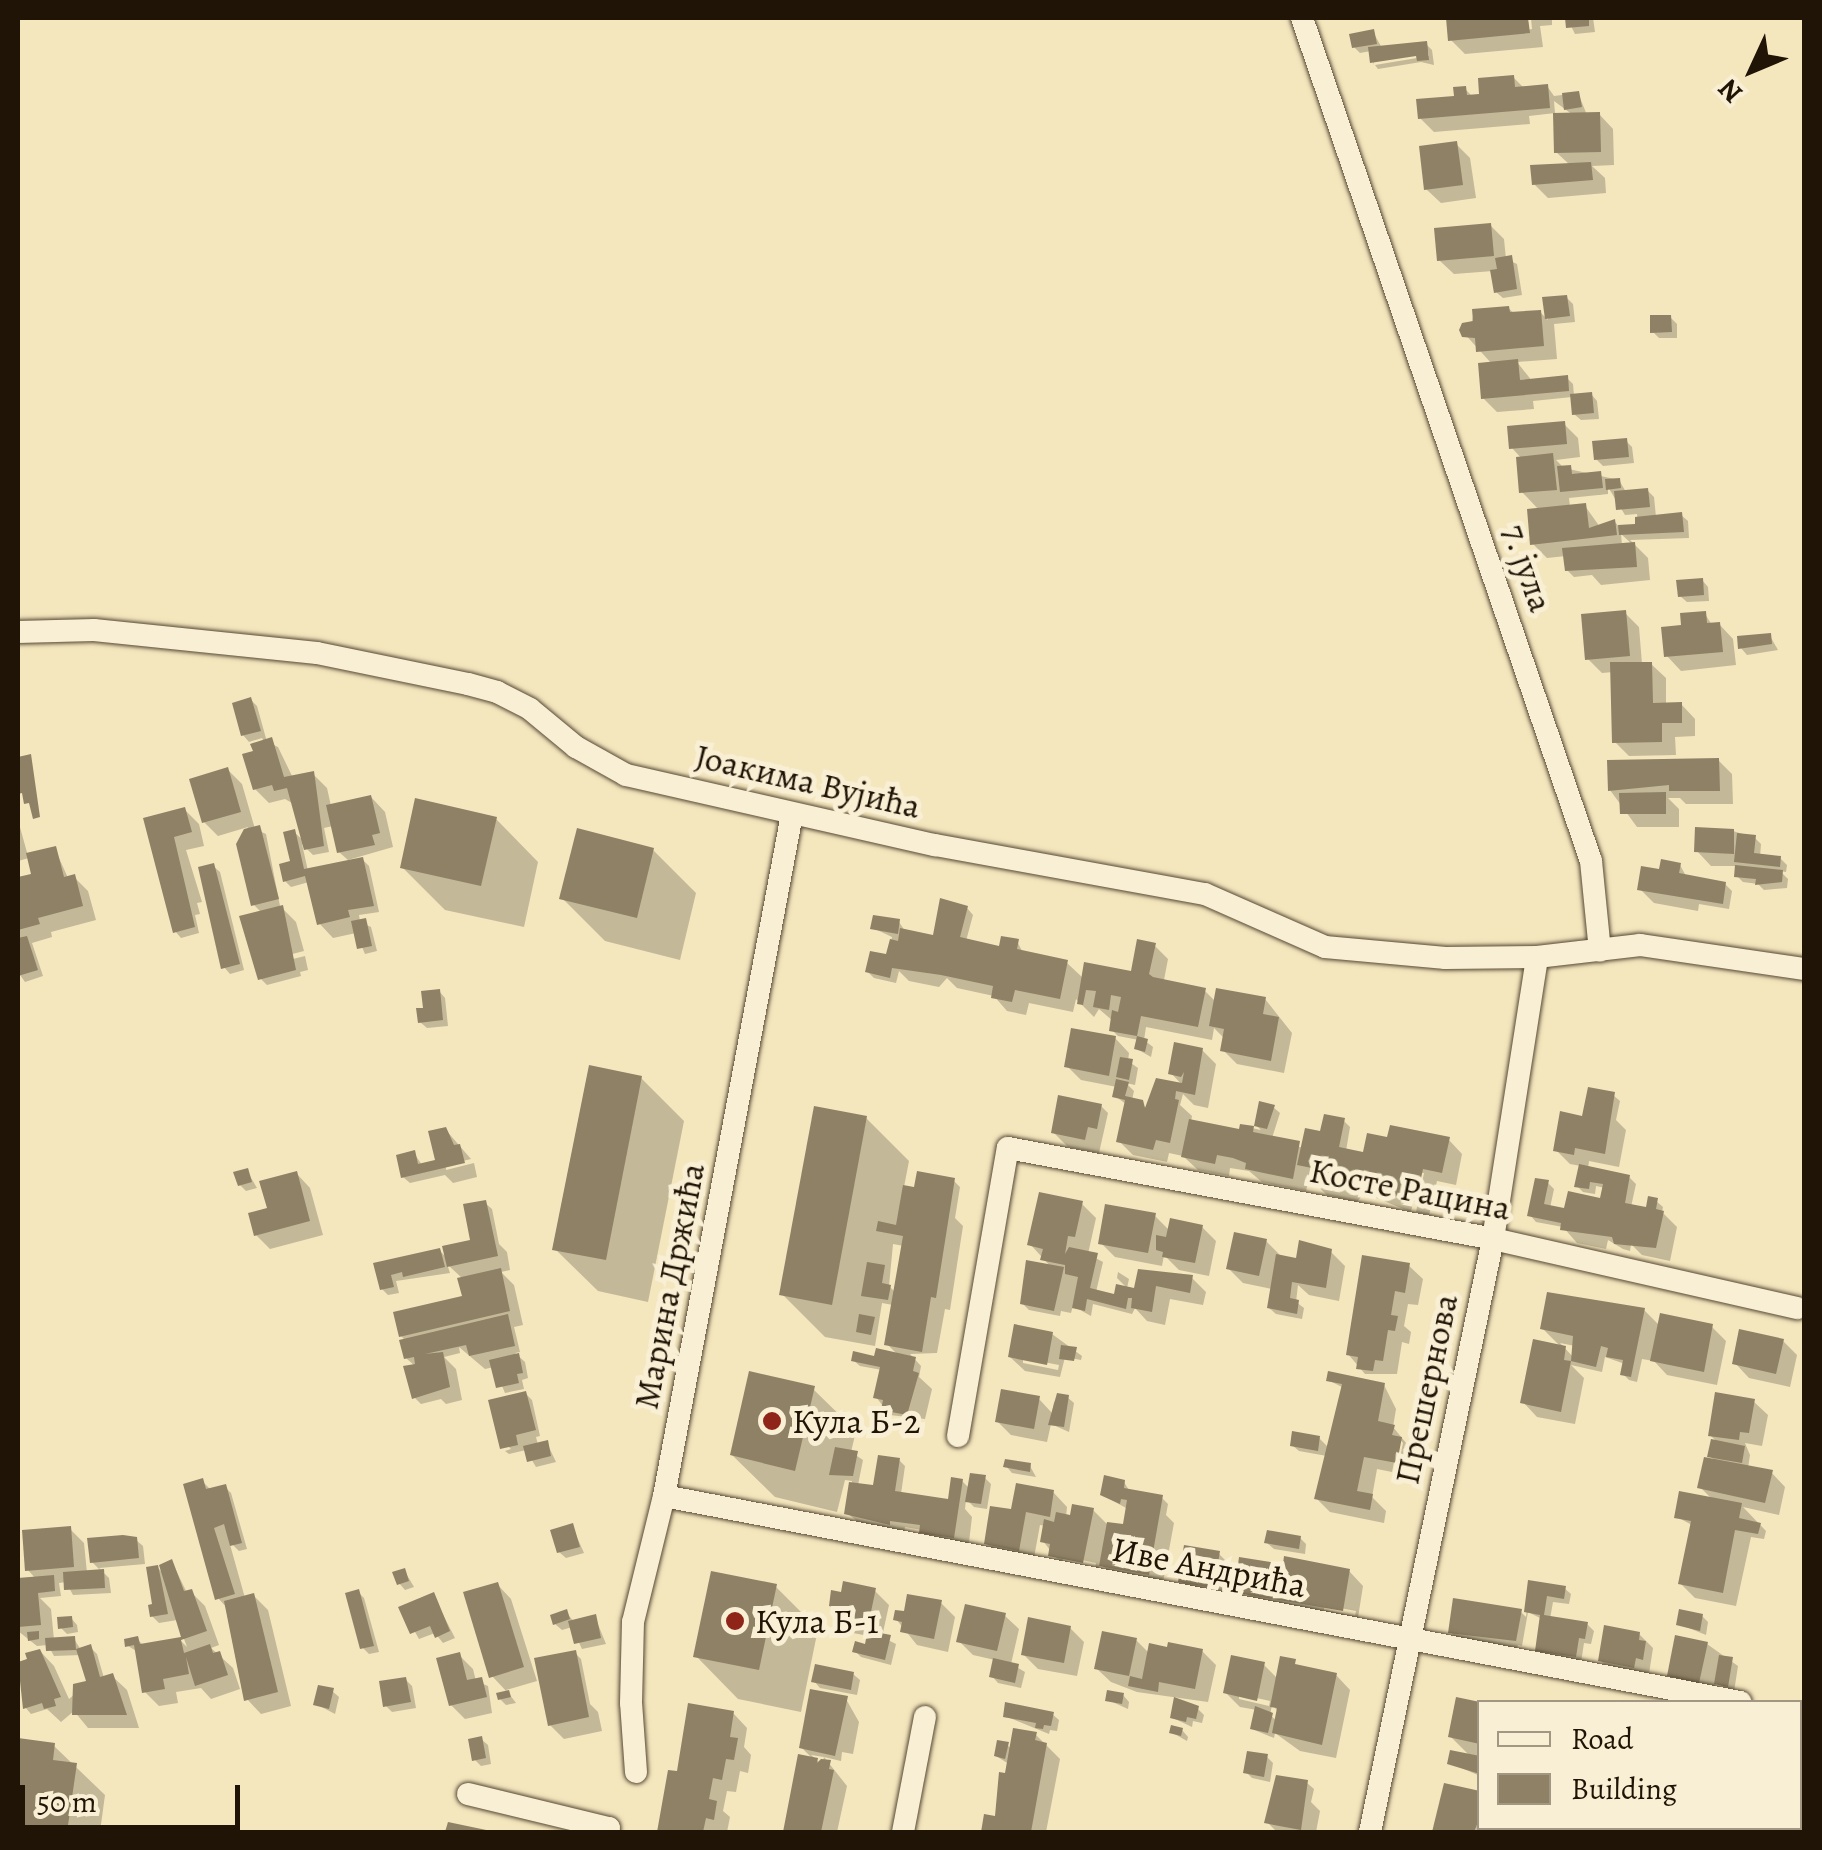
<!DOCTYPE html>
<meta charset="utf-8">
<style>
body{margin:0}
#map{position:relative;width:1822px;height:1850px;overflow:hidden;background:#f4e6bd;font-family:Alegreya,serif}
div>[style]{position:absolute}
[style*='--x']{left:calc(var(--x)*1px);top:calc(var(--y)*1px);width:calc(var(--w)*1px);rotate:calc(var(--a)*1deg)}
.shadow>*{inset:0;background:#0003}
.building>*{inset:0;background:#8e8165}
.roads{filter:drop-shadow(0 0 2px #554834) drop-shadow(0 0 2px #554834)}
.minor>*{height:22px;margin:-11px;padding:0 11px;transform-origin:11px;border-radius:11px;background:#f8efd4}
.dots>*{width:28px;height:28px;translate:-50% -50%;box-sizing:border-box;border:5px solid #f8efd4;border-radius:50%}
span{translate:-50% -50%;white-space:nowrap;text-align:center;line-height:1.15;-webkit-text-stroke:10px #f8efd4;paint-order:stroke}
.street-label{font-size:35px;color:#201406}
.poi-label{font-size:35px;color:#201406}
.left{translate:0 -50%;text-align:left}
.frame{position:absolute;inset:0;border:20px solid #201406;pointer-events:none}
.legend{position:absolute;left:1477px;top:1700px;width:325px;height:130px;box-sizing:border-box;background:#f8efd4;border:2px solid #a29782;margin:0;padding:12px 18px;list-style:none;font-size:30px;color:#201406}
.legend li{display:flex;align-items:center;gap:20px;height:50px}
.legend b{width:50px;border:2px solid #a29782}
.north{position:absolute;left:1702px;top:20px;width:100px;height:100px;-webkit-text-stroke:8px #f8efd4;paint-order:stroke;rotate:226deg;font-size:28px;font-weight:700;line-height:40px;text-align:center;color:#201406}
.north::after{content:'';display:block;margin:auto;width:35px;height:45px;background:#201406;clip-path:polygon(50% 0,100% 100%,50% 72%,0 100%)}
.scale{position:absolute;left:20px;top:1785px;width:220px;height:45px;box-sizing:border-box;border:5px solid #201406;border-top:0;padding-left:12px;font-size:30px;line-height:35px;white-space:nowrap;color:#201406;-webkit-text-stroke:8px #f8efd4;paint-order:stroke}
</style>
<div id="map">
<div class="shadow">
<div style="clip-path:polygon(1448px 18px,1526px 18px,1527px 30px,1532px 29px,1531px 18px,1552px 18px,1552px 25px,1540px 26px,1543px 47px,1465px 54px,1451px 40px)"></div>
<div style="clip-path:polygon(1567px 18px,1593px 18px,1595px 32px,1575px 34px)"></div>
<div style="clip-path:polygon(1373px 32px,1382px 48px,1426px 44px,1432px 50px,1434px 65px,1421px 62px,1378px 69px,1375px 65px,1429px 56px,1428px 51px,1374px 60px,1374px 65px,1371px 51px,1360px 53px,1354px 47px)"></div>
<div style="clip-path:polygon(1513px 77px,1524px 88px,1547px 86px,1554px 96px,1578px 93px,1587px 115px,1599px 114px,1613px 129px,1614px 165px,1592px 166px,1605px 178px,1606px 193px,1548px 198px,1534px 184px,1570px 165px,1556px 152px,1573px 115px,1554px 101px,1555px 113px,1529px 116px,1530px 124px,1434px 132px,1420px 118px,1465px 89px,1473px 97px,1482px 96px)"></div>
<div style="clip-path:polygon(1456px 144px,1470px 158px,1476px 198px,1441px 203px,1426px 189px)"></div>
<div style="clip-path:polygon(1490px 225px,1504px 239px,1506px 259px,1517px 264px,1522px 295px,1503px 298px,1496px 292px,1493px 271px,1454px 274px,1439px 260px)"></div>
<div style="clip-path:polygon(1566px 297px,1573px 304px,1575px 322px,1554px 324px,1557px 359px,1517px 362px,1532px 381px,1567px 378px,1573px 384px,1574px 396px,1591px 394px,1597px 401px,1599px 419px,1581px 420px,1574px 414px,1572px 397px,1533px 401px,1534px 409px,1497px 412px,1483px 398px,1492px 364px,1462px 331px,1472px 321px,1474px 311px,1508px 308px,1515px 314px,1540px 312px,1548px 320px,1545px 299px)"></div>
<div style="clip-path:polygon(1670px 317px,1677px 324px,1677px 338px,1659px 338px,1653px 332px)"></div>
<div style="clip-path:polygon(evenodd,1564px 424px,1578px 438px,1580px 457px,1556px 460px,1564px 468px,1619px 480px,1626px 492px,1647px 490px,1654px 497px,1656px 517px,1681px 515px,1688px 521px,1689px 538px,1630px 540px,1648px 558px,1650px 580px,1601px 585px,1592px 575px,1574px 577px,1567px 570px,1566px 556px,1547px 558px,1532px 543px,1539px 510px,1522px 492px,1522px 459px,1512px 448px,1564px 424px,1608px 487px,1625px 515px,1637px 514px,1638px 526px,1620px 528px,1615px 522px,1600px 527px,1585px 506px,1570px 507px,1569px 498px,1608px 494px,1608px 487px,1564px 424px,1621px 534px,1632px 544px,1622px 545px,1621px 534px)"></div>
<div style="clip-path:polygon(1626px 441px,1632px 447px,1634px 463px,1603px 466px,1596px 459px)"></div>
<div style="clip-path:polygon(1702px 580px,1708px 587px,1709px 601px,1687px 602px,1680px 596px)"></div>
<div style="clip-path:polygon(1625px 613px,1639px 627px,1642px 664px,1651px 664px,1666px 678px,1666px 705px,1681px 704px,1695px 719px,1695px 736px,1675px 737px,1676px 755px,1629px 756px,1615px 742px,1613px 672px,1602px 673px,1588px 659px)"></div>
<div style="clip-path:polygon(1705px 614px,1712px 625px,1719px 624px,1733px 639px,1736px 665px,1681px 671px,1667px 656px,1687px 627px)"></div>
<div style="clip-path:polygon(1770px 636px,1778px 650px,1747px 655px,1741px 648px)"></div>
<div style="clip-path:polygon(251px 700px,257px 706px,267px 742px,278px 747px,293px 778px,313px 774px,327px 788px,331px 806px,371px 797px,385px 812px,393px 847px,348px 860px,339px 852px,333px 826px,324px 828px,329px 852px,313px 855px,302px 844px,308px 871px,363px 860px,369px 866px,379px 912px,359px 915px,360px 922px,371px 927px,377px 951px,365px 954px,356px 933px,333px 938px,319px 923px,309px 882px,291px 887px,285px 881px,293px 863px,294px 832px,306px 843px,292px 803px,285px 799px,269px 803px,255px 789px,258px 752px,264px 742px,262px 738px,249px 742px,243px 735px)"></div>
<div style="clip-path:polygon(1718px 760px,1732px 774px,1733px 804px,1686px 804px,1680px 798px,1668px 798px,1679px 809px,1679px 827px,1637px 827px,1610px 790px)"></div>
<div style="clip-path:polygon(228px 770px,242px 784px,255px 829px,266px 834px,280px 906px,296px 922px,304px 951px,261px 962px,261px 967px,305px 956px,308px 970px,300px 972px,301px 976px,267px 985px,261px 979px,262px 913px,254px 905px,238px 844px,248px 827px,218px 836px,204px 822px)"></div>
<div style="clip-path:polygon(185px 810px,199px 824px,204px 846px,186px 850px,202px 902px,197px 903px,200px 914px,195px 915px,199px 933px,181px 938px,175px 931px,146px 820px)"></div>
<div style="clip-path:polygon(496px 819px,538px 862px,524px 927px,445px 910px,402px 867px)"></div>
<div style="clip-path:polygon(18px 820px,28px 856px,55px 849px,68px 878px,74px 877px,88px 891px,96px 920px,51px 932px,52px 937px,32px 943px,43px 976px,25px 982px,18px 972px,18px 880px,34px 876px,29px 858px,18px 861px)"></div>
<div style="clip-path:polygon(1733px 831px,1755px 838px,1761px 844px,1760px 857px,1780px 858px,1787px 865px,1786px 872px,1780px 871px,1788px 879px,1787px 888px,1764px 890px,1758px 884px,1743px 882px,1737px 876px,1738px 866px,1711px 866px,1697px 851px)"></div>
<div style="clip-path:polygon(653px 850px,696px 893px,680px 960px,605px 941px,562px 898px)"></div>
<div style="clip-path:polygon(1680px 865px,1686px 876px,1725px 884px,1732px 891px,1729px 909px,1699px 904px,1698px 911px,1654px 903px,1640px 889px,1661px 872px)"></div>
<div style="clip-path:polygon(213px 866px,220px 872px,244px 970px,230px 974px,224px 967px)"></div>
<div style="clip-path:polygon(967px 908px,973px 915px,966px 941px,1001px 948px,1017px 941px,1023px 953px,1066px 962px,1084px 979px,1133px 974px,1154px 945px,1168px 959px,1164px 980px,1204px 990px,1216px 1002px,1265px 999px,1292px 1033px,1284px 1073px,1237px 1064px,1223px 1050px,1225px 1039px,1214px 1028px,1212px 1040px,1146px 1027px,1144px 1040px,1153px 1047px,1151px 1057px,1137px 1049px,1139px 1040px,1118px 1036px,1112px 1030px,1113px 1021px,1099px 1009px,1094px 1017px,1076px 999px,1073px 1012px,1029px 1003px,1026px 1015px,1007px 1011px,994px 996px,957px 988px,947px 978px,939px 987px,909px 981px,899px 971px,896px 983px,874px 978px,868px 972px,888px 957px,892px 937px,873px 928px,899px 922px,905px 931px,935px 938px)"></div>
<div style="clip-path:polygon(439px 991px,445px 998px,448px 1026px,427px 1028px,420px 1022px)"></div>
<div style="clip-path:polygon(evenodd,1115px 1038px,1129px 1053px,1128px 1061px,1138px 1068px,1135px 1085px,1126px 1083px,1134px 1091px,1132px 1100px,1147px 1108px,1183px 1086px,1171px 1073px,1202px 1050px,1216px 1064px,1208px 1108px,1194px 1105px,1183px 1094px,1180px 1105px,1192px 1116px,1191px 1122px,1241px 1132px,1242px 1126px,1261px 1130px,1256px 1125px,1273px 1107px,1280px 1113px,1272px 1138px,1303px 1148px,1344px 1121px,1350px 1127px,1346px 1151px,1365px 1155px,1389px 1140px,1448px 1139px,1462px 1154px,1456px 1185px,1437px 1181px,1429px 1215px,1416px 1212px,1424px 1173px,1419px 1173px,1411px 1212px,1364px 1193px,1357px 1202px,1327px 1195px,1309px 1178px,1306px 1191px,1262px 1182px,1249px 1171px,1230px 1168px,1229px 1176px,1198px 1170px,1183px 1156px,1169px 1153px,1167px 1162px,1133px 1155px,1119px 1141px,1126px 1104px,1115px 1096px,1117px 1087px,1081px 1080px,1067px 1066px,1115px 1038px,1353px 1178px,1353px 1183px,1332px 1179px,1353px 1178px)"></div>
<div style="clip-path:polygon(641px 1078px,684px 1121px,648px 1302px,598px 1291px,555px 1249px)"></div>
<div style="clip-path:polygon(1613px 1095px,1620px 1101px,1616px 1120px,1626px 1130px,1619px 1167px,1589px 1161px,1588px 1169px,1629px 1177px,1636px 1184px,1631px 1207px,1648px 1210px,1656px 1201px,1663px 1207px,1662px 1212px,1677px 1227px,1670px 1261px,1642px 1255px,1631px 1244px,1630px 1251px,1623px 1249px,1608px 1240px,1606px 1249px,1577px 1243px,1563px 1227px,1536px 1222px,1530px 1215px,1548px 1183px,1554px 1189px,1550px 1208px,1563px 1210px,1602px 1203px,1605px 1188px,1596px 1186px,1595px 1194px,1583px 1192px,1577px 1186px,1581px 1166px,1570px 1164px,1556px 1150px)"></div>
<div style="clip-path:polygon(1101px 1106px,1108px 1113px,1099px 1153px,1068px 1147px,1053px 1132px)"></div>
<div style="clip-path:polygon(evenodd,866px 1118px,909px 1161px,904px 1187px,916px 1190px,954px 1181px,960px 1187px,955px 1218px,963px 1226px,950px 1310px,945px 1309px,937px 1353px,910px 1354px,921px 1366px,919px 1377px,932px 1389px,925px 1419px,890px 1415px,876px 1397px,882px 1370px,860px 1366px,853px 1360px,898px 1355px,887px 1344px,893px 1305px,882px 1303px,875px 1346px,825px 1337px,782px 1294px,866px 1118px,893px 1244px,904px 1246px,896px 1293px,889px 1286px,893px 1244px)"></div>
<div style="clip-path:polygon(445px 1129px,471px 1159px,446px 1165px,446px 1170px,474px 1163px,477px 1177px,453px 1183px,445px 1175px,410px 1183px,403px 1177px,414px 1153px,422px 1165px,437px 1162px)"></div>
<div style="clip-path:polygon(247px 1171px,257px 1188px,246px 1191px,240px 1185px)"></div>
<div style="clip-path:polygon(296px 1173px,310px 1188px,323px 1235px,270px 1249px,256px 1235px)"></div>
<div style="clip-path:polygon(485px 1203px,492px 1209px,499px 1244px,507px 1252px,510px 1270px,501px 1272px,514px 1285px,523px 1325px,514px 1327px,520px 1352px,515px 1353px,525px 1362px,528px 1378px,522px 1380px,524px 1389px,505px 1393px,494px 1367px,485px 1369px,459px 1347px,460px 1353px,444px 1357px,456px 1369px,462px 1400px,446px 1404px,441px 1399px,421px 1404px,415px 1398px,415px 1366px,406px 1358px,406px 1341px,401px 1336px,465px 1298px,463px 1279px,447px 1264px,450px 1273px,396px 1281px,399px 1293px,388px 1295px,382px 1289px,376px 1265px,439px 1250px,448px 1259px,473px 1242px)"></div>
<div style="clip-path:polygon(1082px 1204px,1096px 1218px,1088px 1254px,1103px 1262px,1096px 1292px,1116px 1297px,1136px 1293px,1140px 1271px,1192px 1278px,1206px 1292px,1203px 1305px,1170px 1299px,1165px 1325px,1147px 1321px,1135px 1308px,1132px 1314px,1093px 1304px,1091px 1316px,1073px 1306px,1071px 1313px,1061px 1311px,1060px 1316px,1029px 1310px,1022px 1303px,1051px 1267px,1030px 1244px)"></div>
<div style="clip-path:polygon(1154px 1215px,1170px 1231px,1202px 1227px,1216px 1241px,1209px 1276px,1179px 1270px,1164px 1255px,1162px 1266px,1115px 1257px,1101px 1243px)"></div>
<div style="clip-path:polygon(1266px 1241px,1280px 1255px,1298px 1260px,1331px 1252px,1345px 1266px,1339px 1301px,1309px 1295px,1298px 1285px,1296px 1302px,1304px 1308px,1302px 1319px,1276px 1314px,1269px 1308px,1272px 1289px,1243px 1283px,1229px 1269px)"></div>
<div style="clip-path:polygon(1408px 1265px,1423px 1279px,1418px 1305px,1408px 1304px,1404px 1326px,1411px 1332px,1409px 1344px,1402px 1342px,1397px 1374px,1365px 1374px,1348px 1354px)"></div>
<div style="clip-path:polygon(1118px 1272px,1129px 1279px,1127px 1288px,1117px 1278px)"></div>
<div style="clip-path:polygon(evenodd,1644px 1310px,1660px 1326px,1712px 1327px,1726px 1341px,1717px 1385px,1667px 1375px,1654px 1361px,1642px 1359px,1637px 1382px,1629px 1380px,1623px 1374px,1625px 1364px,1605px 1357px,1602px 1372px,1571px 1365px,1584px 1378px,1575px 1424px,1537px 1417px,1523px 1402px,1562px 1348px,1542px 1328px,1644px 1310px,1560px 1343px,1575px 1346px,1574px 1358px,1560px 1343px)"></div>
<div style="clip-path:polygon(evenodd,1052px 1334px,1082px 1356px,1081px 1360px,1065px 1357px,1060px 1377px,1025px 1371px,1010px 1357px,1052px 1334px,1023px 1358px,1059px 1365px,1058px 1370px,1023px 1363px,1023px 1358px)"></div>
<div style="clip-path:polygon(1783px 1341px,1797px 1355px,1790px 1387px,1749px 1378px,1735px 1363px)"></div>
<div style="clip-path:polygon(1328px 1380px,1384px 1385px,1396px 1409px,1393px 1427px,1415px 1454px,1410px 1476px,1397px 1473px,1403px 1443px,1399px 1438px,1392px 1472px,1377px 1469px,1372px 1497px,1386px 1511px,1384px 1523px,1330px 1512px,1316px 1498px,1327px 1456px,1299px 1451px,1292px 1445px,1319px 1438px,1329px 1448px,1344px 1388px)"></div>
<div style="clip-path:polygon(813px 1389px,856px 1431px,851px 1452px,863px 1460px,858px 1485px,881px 1489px,899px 1460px,905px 1466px,901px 1494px,955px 1502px,962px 1481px,970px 1489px,985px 1478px,991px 1484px,987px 1509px,974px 1507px,966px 1499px,965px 1509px,972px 1517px,968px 1551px,936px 1547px,922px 1530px,905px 1527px,903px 1538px,872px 1533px,847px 1513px,852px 1481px,845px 1480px,837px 1512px,775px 1497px,732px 1455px)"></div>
<div style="clip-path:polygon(525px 1393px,532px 1400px,540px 1436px,536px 1437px,538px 1445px,547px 1443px,556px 1462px,536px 1467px,526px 1450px,509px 1454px,505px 1451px,511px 1449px,507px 1445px,502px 1448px)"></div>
<div style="clip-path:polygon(1067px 1397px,1074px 1403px,1069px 1432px,1051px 1424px,1047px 1442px,1011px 1435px,997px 1421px,1039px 1399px,1052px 1413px,1054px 1402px)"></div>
<div style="clip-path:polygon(1753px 1401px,1768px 1415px,1762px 1446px,1745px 1443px,1750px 1455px,1748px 1468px,1771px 1472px,1785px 1487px,1779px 1515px,1743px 1507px,1766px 1531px,1764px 1539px,1751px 1537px,1736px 1606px,1695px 1598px,1681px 1584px,1692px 1525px,1677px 1517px,1713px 1500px,1700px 1487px,1716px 1462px,1710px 1456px,1718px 1443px,1710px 1435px)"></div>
<div style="clip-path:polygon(1006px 1466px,1030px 1466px,1036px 1477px,1012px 1473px)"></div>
<div style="clip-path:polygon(202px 1481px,211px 1490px,225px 1487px,231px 1493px,247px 1549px,239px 1551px,229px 1541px,245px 1598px,254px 1596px,268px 1610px,291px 1706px,261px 1714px,247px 1699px,228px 1609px,218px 1598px)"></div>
<div style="clip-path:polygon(evenodd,1124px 1482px,1130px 1492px,1162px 1498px,1168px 1504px,1166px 1515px,1174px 1523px,1162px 1588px,1116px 1579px,1100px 1563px,1097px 1576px,1065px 1569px,1043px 1541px,1045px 1526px,1040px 1525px,1033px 1563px,1000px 1557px,986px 1543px,1014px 1512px,1053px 1492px,1067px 1507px,1066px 1517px,1093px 1510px,1107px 1524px,1125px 1527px,1128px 1509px,1102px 1495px,1124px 1482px,1063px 1556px,1096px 1563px,1095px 1568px,1063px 1561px,1063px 1556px)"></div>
<div style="clip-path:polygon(572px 1526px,584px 1553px,566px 1558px,559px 1552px)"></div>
<div style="clip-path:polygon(70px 1529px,84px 1543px,87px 1573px,102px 1572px,92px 1562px,136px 1540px,143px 1546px,145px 1564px,99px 1568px,109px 1578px,111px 1593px,73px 1595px,66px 1582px,59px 1583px,61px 1596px,40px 1598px,51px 1609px,54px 1640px,74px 1639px,81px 1650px,90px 1647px,97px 1654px,104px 1678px,112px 1676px,127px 1690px,139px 1728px,88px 1728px,74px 1711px,61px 1722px,47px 1709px,31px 1714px,25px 1707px,18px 1665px,40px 1651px,54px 1666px,69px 1699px,89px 1682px,81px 1655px,54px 1656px,48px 1645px,37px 1646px,18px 1631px,18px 1597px,36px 1579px,28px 1570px)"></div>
<div style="clip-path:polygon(1300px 1538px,1306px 1544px,1305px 1554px,1274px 1549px,1267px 1543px)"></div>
<div style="clip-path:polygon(1219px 1554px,1233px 1568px,1227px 1601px,1195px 1595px,1181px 1581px)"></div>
<div style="clip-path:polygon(172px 1562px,187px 1593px,191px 1592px,205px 1606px,219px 1645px,211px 1648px,233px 1668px,240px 1689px,211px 1699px,201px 1688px,176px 1692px,178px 1703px,159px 1706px,145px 1692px,138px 1652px,128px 1646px,137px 1639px,144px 1646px,179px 1639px,187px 1647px,177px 1620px,159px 1623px,152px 1616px,157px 1567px,166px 1576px)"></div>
<div style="clip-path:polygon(404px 1570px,414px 1587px,405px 1590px,399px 1583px)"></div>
<div style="clip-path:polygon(evenodd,1349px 1571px,1363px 1586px,1357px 1624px,1260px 1607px,1246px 1593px,1246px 1578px,1240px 1572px,1349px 1571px,1324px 1605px,1356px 1611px,1355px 1616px,1324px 1610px,1324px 1605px)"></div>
<div style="clip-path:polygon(1530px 1583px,1564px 1588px,1571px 1594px,1569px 1604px,1553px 1602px,1550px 1619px,1587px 1624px,1594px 1631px,1591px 1644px,1584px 1643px,1580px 1669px,1552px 1664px,1537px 1650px,1542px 1619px,1528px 1612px,1522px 1646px,1518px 1645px,1516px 1654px,1457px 1639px,1451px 1632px,1520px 1611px,1526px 1617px)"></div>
<div style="clip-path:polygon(497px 1584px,511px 1599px,537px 1681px,506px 1690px,516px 1703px,506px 1705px,500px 1699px,508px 1693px,492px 1676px)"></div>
<div style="clip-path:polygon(776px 1587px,818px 1629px,801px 1712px,738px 1699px,696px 1656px)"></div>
<div style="clip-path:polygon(875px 1591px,889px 1605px,882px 1637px,896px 1644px,891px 1665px,861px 1657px,855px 1651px,866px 1647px,869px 1636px,853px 1633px,831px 1605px)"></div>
<div style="clip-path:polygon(358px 1592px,364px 1598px,379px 1652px,369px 1654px,363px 1648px)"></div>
<div style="clip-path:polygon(433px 1595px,455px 1638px,443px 1643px,435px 1633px,419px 1639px,402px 1609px)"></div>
<div style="clip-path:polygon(940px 1602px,955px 1617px,948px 1652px,917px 1645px,896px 1619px)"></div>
<div style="clip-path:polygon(566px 1612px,574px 1622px,595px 1617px,606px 1644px,582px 1649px,572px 1627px,562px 1630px,555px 1624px)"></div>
<div style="clip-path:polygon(1004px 1615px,1019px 1629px,1011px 1664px,1025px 1672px,1021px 1688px,998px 1683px,992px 1676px,995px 1660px,973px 1655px,959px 1641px)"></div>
<div style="clip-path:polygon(1702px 1616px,1708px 1622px,1706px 1635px,1679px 1624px)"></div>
<div style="clip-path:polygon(71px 1618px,77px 1625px,78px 1632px,67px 1634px,61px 1628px)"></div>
<div style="clip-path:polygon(1070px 1628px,1084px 1642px,1077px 1676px,1038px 1669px,1023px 1654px)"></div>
<div style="clip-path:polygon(1639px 1634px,1653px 1648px,1648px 1680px,1614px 1674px,1600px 1660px)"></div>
<div style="clip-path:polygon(1136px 1640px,1150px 1654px,1202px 1651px,1216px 1665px,1208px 1702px,1137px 1692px,1111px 1682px,1096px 1668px)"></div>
<div style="clip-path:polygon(1707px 1644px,1738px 1666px,1734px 1692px,1716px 1683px,1713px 1695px,1683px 1690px,1669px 1675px)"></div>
<div style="clip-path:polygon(575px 1653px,581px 1659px,590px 1704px,598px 1712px,602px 1731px,564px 1739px,550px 1725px)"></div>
<div style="clip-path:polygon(459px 1655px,473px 1669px,476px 1681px,488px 1686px,492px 1713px,465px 1719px,451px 1705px)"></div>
<div style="clip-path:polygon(evenodd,1264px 1665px,1278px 1679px,1336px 1675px,1350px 1690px,1336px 1758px,1300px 1751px,1275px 1733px,1274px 1738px,1252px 1729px,1257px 1710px,1240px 1707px,1226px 1693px,1264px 1665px,1239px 1694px,1270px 1701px,1269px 1706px,1239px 1699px,1239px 1694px,1264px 1665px,1272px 1705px,1279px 1712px,1277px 1721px,1270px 1715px,1272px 1705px)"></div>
<div style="clip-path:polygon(853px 1674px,860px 1680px,857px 1695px,820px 1688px,814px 1681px)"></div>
<div style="clip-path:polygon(405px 1679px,412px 1686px,416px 1708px,392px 1712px,386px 1706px)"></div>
<div style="clip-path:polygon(332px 1691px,339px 1697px,335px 1714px,316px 1704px)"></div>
<div style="clip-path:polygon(1123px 1695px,1129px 1702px,1128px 1709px,1108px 1700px)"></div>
<div style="clip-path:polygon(evenodd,846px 1699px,859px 1722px,853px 1754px,842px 1752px,841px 1761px,824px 1757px,847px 1786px,837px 1832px,786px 1832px,800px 1757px,814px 1760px,802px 1748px,846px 1699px,811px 1755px,824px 1757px,822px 1765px,811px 1755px)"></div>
<div style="clip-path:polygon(1480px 1705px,1480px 1776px,1450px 1763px,1470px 1756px,1451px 1737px)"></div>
<div style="clip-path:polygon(1197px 1708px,1204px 1715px,1202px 1723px,1193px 1721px,1192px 1727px,1173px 1718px)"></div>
<div style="clip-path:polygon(733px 1713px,747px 1728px,744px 1747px,751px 1755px,748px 1773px,740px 1771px,736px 1792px,727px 1791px,723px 1811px,730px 1817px,727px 1832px,662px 1832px,670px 1773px,679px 1774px)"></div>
<div style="clip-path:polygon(1052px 1714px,1059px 1720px,1057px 1731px,1050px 1730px,1049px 1734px,1005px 1716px)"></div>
<div style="clip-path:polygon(1182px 1730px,1188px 1737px,1187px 1741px,1171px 1732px)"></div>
<div style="clip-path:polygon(1035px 1734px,1060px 1759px,1046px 1832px,983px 1832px,986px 1817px,997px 1819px,1009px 1764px,996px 1756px,1007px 1745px,1012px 1749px)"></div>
<div style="clip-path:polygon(481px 1739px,488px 1745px,491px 1764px,481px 1766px,475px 1760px)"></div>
<div style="clip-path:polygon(18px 1740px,54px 1746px,105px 1795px,100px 1832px,18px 1832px)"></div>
<div style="clip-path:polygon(1267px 1757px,1273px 1763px,1270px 1782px,1252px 1778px,1246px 1772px)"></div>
<div style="clip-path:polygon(1307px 1783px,1314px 1789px,1311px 1802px,1320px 1811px,1316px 1832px,1277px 1832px,1267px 1822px)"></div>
<div style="clip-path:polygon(1446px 1786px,1480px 1794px,1480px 1828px,1515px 1828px,1514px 1832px,1435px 1832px)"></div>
</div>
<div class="building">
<div style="clip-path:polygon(1446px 18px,1528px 18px,1530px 33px,1448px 41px)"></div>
<div style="clip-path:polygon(1565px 18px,1589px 18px,1589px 26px,1566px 28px)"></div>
<div style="clip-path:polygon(1374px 29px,1377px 44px,1352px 48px,1349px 34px)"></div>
<div style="clip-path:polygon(1427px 41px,1429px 60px,1417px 61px,1416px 56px,1370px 63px,1368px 47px)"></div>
<div style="clip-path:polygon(1514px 75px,1515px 87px,1548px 84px,1550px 108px,1418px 119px,1416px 99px,1454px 96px,1453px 87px,1466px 86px,1467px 95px,1479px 94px,1478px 78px)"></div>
<div style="clip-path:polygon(1579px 91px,1582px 107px,1564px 110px,1562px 93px)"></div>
<div style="clip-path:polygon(1600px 112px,1601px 152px,1554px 153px,1553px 113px)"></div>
<div style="clip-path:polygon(1457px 141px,1463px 185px,1424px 190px,1419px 146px)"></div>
<div style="clip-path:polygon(1591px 162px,1593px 180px,1532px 185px,1530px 165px)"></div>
<div style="clip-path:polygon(1491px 223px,1494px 256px,1437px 261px,1434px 228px)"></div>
<div style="clip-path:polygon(1512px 255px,1517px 289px,1494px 293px,1490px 270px,1497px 269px,1495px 258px)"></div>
<div style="clip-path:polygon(1567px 295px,1570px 316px,1545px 319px,1542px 297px)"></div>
<div style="clip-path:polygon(1509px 306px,1510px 312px,1541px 310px,1544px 346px,1476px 352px,1475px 338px,1462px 337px,1459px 330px,1462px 323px,1473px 321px,1472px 309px)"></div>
<div style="clip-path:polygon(1650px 315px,1671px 315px,1672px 332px,1650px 333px)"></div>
<div style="clip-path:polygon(1518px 359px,1520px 380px,1568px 375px,1569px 391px,1481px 399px,1478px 363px)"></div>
<div style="clip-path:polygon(1592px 392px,1594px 413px,1572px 415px,1570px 394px)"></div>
<div style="clip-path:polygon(1565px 421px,1567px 444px,1509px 449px,1507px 426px)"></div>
<div style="clip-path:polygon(1627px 438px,1629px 457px,1594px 460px,1592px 441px)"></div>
<div style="clip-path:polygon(1553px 453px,1557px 490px,1519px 493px,1516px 457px)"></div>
<div style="clip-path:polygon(1571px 465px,1572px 474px,1601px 471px,1603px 488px,1560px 492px,1557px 466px)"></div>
<div style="clip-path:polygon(1620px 478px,1621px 488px,1606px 490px,1605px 479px)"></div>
<div style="clip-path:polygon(1648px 488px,1650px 507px,1616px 510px,1614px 491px)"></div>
<div style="clip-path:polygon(1586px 503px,1589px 528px,1615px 519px,1617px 535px,1530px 545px,1527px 509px)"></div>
<div style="clip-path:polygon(1682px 512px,1684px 532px,1619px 535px,1618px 525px,1635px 524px,1635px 517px)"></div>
<div style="clip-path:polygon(1635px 542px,1637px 567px,1565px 571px,1562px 548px)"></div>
<div style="clip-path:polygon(1703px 578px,1704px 595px,1678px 597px,1676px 580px)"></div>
<div style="clip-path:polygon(1626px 610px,1630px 656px,1585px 660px,1581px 614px)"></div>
<div style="clip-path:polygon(1706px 611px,1707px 623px,1720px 622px,1723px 652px,1664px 657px,1661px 627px,1681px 625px,1680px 613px)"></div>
<div style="clip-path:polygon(1771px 633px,1772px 644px,1738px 649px,1737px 636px)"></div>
<div style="clip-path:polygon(1610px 662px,1652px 662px,1653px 703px,1682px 702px,1682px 723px,1662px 723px,1662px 742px,1612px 743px)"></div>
<div style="clip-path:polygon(251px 697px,261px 731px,241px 736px,232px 703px)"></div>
<div style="clip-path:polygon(272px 737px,284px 777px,314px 771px,324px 846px,304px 850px,287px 788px,274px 791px,272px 785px,253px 790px,242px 754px,253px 751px,250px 744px)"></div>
<div style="clip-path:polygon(31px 754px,40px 817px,33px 819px,29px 803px,24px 804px,22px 793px,18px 794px,18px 757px)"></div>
<div style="clip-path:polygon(1719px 758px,1720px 791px,1669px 791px,1669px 785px,1608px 791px,1607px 760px)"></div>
<div style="clip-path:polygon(228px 767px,241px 812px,202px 823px,189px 779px)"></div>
<div style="clip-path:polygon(1666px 792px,1666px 814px,1620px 814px,1619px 793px)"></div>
<div style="clip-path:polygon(371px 795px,380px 833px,372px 835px,375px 845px,337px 853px,326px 805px)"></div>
<div style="clip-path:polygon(415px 798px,497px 817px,481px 886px,400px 868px)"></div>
<div style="clip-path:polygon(185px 807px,192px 832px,174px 837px,195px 927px,173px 933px,143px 818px)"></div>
<div style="clip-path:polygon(260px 825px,279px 899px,251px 906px,236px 844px,244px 829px)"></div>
<div style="clip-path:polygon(1695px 827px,1734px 829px,1734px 854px,1694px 852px)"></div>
<div style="clip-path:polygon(577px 828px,654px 848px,637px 918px,559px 899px)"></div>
<div style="clip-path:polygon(295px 829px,304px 869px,363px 857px,374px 906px,348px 910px,350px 917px,317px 925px,305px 876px,283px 882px,279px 864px,290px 861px,283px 832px)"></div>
<div style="clip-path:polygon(1737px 833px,1756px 835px,1754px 853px,1781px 856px,1780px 867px,1734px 862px)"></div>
<div style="clip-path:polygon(56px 846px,64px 877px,75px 874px,83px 906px,38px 918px,40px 924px,18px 930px,18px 877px,31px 874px,26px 853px)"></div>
<div style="clip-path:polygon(1661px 859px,1681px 863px,1679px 873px,1726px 882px,1723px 904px,1637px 890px,1641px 866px,1659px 869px)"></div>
<div style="clip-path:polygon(214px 863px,240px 964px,221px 969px,198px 867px)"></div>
<div style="clip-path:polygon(1735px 865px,1783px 870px,1782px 882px,1755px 885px,1756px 879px,1734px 877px)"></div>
<div style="clip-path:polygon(940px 898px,968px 906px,960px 937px,999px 946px,1001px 936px,1019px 939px,1017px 949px,1068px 960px,1060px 999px,1015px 990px,1012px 1002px,991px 998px,993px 986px,941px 975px,892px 968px,890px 978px,865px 972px,870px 951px,886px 954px,890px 939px,898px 941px,900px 928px,933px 935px)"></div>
<div style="clip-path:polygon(283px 905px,296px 970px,258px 980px,239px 916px)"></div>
<div style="clip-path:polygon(873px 915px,900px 919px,898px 934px,870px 929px)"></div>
<div style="clip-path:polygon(366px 918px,372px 946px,357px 949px,351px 921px)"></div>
<div style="clip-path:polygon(27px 936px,38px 970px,18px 976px,18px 938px)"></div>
<div style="clip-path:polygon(1137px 939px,1156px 943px,1149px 974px,1153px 977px,1206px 988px,1198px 1027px,1141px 1016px,1137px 1036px,1109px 1031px,1112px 1010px,1118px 1012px,1121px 997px,1111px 995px,1109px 1010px,1093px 1007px,1096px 991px,1086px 990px,1083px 1005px,1077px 1004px,1084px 962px,1131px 971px)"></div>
<div style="clip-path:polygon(1216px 988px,1266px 997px,1263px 1014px,1279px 1017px,1271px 1061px,1220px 1051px,1224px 1029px,1209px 1026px)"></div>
<div style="clip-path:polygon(440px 989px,443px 1020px,418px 1023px,416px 1008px,423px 1008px,421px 991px)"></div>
<div style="clip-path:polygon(1071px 1028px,1116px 1036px,1109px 1076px,1064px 1067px)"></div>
<div style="clip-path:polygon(1137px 1036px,1148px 1039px,1145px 1052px,1134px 1049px)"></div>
<div style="clip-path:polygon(1174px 1042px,1203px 1048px,1195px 1095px,1176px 1091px,1175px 1099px,1179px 1100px,1170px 1143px,1156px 1140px,1153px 1150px,1116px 1142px,1125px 1100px,1112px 1097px,1116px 1079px,1129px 1082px,1125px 1096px,1143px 1100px,1145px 1108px,1156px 1078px,1182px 1083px,1184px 1072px,1181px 1077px,1168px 1074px)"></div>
<div style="clip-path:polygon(1120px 1057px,1133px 1059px,1129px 1080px,1116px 1077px)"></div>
<div style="clip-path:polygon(589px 1065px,642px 1076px,606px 1260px,552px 1250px)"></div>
<div style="clip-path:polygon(1588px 1087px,1615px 1092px,1605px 1154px,1575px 1148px,1574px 1155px,1553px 1151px,1560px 1111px,1582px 1116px)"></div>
<div style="clip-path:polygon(1058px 1095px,1102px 1104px,1097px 1129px,1088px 1127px,1085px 1140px,1051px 1133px)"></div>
<div style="clip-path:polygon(1259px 1101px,1275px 1105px,1267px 1129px,1254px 1126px)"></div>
<div style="clip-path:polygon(814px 1106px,867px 1116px,832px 1305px,779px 1295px)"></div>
<div style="clip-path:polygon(1324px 1114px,1345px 1118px,1339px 1147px,1363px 1152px,1367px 1133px,1387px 1137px,1390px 1125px,1450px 1137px,1442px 1173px,1423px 1169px,1416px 1202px,1375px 1194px,1377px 1186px,1360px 1182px,1358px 1191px,1349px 1189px,1351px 1180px,1345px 1179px,1343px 1189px,1310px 1182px,1312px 1168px,1297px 1165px,1305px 1128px,1320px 1131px)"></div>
<div style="clip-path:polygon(1189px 1119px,1239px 1129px,1240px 1124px,1254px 1126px,1253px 1132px,1300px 1141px,1293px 1179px,1245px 1169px,1246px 1163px,1233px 1158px,1217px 1155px,1215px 1164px,1181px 1157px)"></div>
<div style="clip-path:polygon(446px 1127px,454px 1145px,460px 1144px,465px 1163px,401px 1178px,396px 1155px,415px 1150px,418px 1164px,435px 1160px,428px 1131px)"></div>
<div style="clip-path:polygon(1579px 1164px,1630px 1175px,1625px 1203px,1646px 1207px,1648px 1196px,1658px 1198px,1656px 1209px,1664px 1211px,1656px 1248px,1614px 1244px,1612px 1237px,1560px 1230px,1561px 1223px,1527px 1216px,1535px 1178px,1549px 1180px,1544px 1204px,1564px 1208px,1568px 1191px,1600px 1198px,1603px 1184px,1590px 1182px,1589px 1189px,1574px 1187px)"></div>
<div style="clip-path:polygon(248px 1168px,252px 1182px,238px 1186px,233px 1172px)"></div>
<div style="clip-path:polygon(297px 1171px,310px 1221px,254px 1236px,248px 1213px,267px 1208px,259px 1181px)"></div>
<div style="clip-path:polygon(917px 1171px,955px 1178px,936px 1298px,931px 1297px,922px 1352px,884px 1345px,903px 1236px,876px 1231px,878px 1221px,896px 1225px,903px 1185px,914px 1187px)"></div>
<div style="clip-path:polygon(1039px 1192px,1083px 1201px,1075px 1237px,1068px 1236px,1065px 1254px,1069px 1247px,1098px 1253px,1090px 1288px,1114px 1294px,1116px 1284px,1134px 1288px,1138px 1269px,1193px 1275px,1190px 1293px,1156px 1286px,1152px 1312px,1131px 1308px,1132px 1298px,1128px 1298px,1126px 1309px,1087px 1299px,1085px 1311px,1072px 1308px,1078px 1277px,1065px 1274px,1065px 1265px,1040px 1260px,1043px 1249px,1027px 1245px)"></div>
<div style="clip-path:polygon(486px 1200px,498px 1256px,447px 1267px,442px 1246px,470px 1240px,463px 1204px)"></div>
<div style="clip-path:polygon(1105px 1204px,1156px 1213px,1148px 1253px,1098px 1244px)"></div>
<div style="clip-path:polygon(1170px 1218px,1203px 1225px,1195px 1263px,1162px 1257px,1163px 1252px,1156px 1250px,1156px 1235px,1166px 1237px)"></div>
<div style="clip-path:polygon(1234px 1232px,1267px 1239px,1259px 1276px,1226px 1269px)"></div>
<div style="clip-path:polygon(1299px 1240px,1332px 1249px,1326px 1288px,1292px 1282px,1290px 1298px,1299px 1300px,1297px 1314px,1267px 1308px,1276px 1254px,1296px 1258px)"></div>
<div style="clip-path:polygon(440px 1248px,445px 1267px,403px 1277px,402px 1272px,391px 1275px,394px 1287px,380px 1290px,373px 1263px)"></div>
<div style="clip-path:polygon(1362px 1255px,1410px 1263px,1405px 1293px,1395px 1291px,1391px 1315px,1398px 1316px,1395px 1331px,1388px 1330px,1383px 1361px,1375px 1360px,1373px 1371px,1356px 1369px,1358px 1357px,1346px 1355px)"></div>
<div style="clip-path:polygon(1026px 1260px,1064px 1267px,1054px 1311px,1020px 1304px)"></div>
<div style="clip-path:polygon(867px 1262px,885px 1265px,882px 1283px,891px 1285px,888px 1300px,861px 1296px)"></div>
<div style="clip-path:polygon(501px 1268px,510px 1311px,399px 1337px,393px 1312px,462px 1296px,457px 1278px)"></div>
<div style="clip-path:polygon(1547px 1292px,1645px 1308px,1631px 1377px,1620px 1375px,1623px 1360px,1606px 1357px,1608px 1348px,1601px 1346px,1596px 1367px,1571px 1361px,1561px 1412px,1520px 1403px,1533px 1339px,1566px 1346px,1564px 1360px,1571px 1361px,1573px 1336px,1540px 1329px)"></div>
<div style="clip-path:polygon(1660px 1313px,1713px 1324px,1704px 1372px,1650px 1361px)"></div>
<div style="clip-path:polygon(508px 1314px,515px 1346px,469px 1356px,466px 1345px,425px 1354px,443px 1352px,450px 1387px,412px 1399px,403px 1366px,415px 1364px,414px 1357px,404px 1359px,399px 1340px)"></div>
<div style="clip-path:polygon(859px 1314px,875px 1317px,871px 1335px,856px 1332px)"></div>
<div style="clip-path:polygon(1014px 1324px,1053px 1332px,1047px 1365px,1008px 1357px)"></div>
<div style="clip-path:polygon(1739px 1329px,1784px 1339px,1776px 1374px,1732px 1364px)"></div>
<div style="clip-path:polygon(1061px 1345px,1077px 1347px,1074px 1361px,1059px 1359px)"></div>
<div style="clip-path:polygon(876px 1348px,916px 1357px,913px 1371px,919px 1373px,907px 1415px,881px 1410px,883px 1400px,873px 1398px,880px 1367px,851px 1361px,853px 1351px,874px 1356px)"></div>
<div style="clip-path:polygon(519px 1353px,523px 1373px,517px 1374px,519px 1383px,496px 1388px,489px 1360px)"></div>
<div style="clip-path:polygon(749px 1371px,815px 1386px,795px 1471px,730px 1455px)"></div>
<div style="clip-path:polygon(1328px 1371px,1385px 1383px,1378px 1421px,1395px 1425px,1392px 1435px,1402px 1437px,1397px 1463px,1364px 1457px,1357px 1491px,1373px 1494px,1370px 1510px,1314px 1499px,1342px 1384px,1326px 1381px)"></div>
<div style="clip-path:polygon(1001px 1389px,1040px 1396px,1034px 1429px,995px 1422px)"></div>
<div style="clip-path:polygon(526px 1391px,536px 1430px,516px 1435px,518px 1445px,500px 1449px,488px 1400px)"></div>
<div style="clip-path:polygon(1715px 1392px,1755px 1399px,1749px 1433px,1740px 1432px,1739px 1440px,1708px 1436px)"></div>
<div style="clip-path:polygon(1057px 1393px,1069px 1395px,1064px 1427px,1048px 1425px)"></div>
<div style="clip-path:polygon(1292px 1431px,1320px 1436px,1318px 1451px,1290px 1446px)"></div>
<div style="clip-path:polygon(1711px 1439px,1745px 1446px,1742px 1463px,1707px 1457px)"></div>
<div style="clip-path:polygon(548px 1440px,551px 1456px,527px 1462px,523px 1446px)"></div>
<div style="clip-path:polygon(835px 1447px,858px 1451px,853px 1476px,829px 1475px)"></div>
<div style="clip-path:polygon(878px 1455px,900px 1458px,895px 1491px,948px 1499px,951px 1477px,963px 1479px,954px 1538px,919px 1533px,920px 1525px,890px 1521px,890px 1525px,844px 1514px,849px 1482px,873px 1485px)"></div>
<div style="clip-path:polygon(1704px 1457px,1773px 1470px,1765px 1503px,1697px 1488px)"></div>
<div style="clip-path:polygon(1005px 1459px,1031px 1463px,1030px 1472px,1003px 1467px)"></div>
<div style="clip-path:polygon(970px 1473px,986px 1475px,981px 1504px,965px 1502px)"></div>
<div style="clip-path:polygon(1104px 1475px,1125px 1480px,1124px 1488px,1163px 1495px,1149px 1575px,1099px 1566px,1107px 1522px,1123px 1524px,1127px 1500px,1121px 1499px,1120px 1504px,1100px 1495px)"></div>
<div style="clip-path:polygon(203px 1478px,206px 1489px,226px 1484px,242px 1543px,230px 1546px,224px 1524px,214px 1528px,235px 1594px,215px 1600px,183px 1484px)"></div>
<div style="clip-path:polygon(1016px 1483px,1054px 1490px,1050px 1517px,1026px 1512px,1019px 1551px,984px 1544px,990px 1506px,1011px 1509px)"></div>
<div style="clip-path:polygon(1679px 1491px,1742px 1503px,1739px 1518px,1761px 1523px,1758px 1534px,1735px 1530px,1723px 1593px,1678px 1584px,1691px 1521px,1674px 1518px)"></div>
<div style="clip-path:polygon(1072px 1504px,1094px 1508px,1083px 1563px,1048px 1556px,1050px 1544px,1040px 1542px,1044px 1519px,1054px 1522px,1056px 1512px,1070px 1515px)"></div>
<div style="clip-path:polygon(573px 1523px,580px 1547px,557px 1553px,550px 1530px)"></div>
<div style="clip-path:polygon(71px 1526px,74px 1567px,25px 1571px,22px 1530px)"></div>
<div style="clip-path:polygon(1267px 1530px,1301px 1536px,1299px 1549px,1264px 1543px)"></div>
<div style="clip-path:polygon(123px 1535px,137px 1537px,139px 1558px,90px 1563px,87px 1538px)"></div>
<div style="clip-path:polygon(1184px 1545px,1220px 1551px,1214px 1588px,1178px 1582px)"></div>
<div style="clip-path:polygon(1284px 1556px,1350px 1569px,1343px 1611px,1243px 1594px,1246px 1574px,1237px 1572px,1239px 1557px,1283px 1564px)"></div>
<div style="clip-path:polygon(172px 1559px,184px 1591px,192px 1589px,207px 1631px,181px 1640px,184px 1653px,210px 1644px,213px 1653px,220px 1651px,228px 1675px,195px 1686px,186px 1657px,189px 1674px,163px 1679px,165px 1689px,142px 1693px,134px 1645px,125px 1647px,124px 1639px,138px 1636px,140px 1644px,181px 1637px,159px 1565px)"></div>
<div style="clip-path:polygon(158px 1565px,168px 1614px,150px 1617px,148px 1605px,152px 1604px,146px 1567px)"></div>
<div style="clip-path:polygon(405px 1568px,409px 1581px,397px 1585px,392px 1572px)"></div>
<div style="clip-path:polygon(104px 1569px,105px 1588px,64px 1590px,63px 1572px)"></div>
<div style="clip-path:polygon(711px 1571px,777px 1584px,759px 1670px,693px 1657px)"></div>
<div style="clip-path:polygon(54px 1575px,55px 1591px,38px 1593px,41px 1625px,18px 1627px,18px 1578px)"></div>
<div style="clip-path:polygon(1528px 1580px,1566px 1586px,1564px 1599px,1547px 1596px,1544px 1615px,1588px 1622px,1585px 1639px,1579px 1638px,1576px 1657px,1535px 1651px,1540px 1615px,1524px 1612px)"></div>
<div style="clip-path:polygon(843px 1581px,876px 1588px,868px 1626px,836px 1619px,838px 1608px,829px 1606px,831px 1590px,841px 1592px)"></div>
<div style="clip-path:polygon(498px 1582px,524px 1667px,489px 1678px,463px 1592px)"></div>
<div style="clip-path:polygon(359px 1589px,374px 1646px,360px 1649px,345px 1593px)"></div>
<div style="clip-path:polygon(434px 1592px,450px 1631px,435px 1638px,430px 1626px,410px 1634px,398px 1607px)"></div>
<div style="clip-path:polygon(254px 1593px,278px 1692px,244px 1701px,224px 1601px)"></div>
<div style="clip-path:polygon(907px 1594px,942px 1600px,934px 1639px,900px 1632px,902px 1622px,893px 1620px,895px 1610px,904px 1611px)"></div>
<div style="clip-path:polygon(1453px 1598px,1522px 1609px,1516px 1641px,1448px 1633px)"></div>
<div style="clip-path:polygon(965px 1604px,1006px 1613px,997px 1651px,956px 1642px)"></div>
<div style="clip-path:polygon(567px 1609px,570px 1619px,553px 1625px,550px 1615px)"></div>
<div style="clip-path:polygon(1679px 1609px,1703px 1614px,1700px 1631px,1676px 1625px)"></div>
<div style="clip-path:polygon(596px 1614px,601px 1638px,574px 1644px,568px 1621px)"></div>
<div style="clip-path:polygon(72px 1616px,73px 1627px,58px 1629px,57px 1617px)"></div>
<div style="clip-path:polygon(1028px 1617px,1071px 1626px,1064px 1663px,1021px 1655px)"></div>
<div style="clip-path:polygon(1604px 1625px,1640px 1632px,1639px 1640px,1646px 1641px,1643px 1660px,1636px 1658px,1634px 1668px,1598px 1661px)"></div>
<div style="clip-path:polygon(39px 1631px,39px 1639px,28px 1641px,27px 1632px)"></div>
<div style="clip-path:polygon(1102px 1631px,1137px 1638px,1129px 1676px,1094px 1669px)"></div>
<div style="clip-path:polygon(875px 1632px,891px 1635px,885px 1660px,852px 1652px,855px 1641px,865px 1644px,867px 1634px)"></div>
<div style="clip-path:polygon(1675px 1635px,1708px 1642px,1699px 1683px,1667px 1676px)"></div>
<div style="clip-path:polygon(75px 1636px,76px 1650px,46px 1651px,45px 1638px)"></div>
<div style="clip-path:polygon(1168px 1642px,1203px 1649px,1195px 1689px,1159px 1682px,1158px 1692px,1128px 1686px,1130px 1676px,1142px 1679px,1149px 1643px,1167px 1647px)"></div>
<div style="clip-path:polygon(91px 1644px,100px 1677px,113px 1673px,127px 1715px,72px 1715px,73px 1684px,86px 1681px,76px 1649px)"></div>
<div style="clip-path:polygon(40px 1649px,61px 1697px,54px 1699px,56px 1706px,44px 1709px,42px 1703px,23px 1709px,18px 1662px,27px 1659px,25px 1653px)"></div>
<div style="clip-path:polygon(576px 1650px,589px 1717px,548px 1726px,534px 1658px)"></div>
<div style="clip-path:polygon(460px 1652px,467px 1680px,482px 1677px,487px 1697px,449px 1706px,436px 1658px)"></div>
<div style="clip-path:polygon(1231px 1655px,1265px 1662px,1257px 1701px,1223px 1693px)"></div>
<div style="clip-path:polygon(1719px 1655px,1733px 1657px,1728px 1687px,1714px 1684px)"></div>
<div style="clip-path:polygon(1280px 1656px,1296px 1659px,1295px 1664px,1337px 1673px,1322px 1745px,1272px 1733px,1277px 1708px,1270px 1707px)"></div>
<div style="clip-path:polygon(993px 1658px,1019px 1664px,1015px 1683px,989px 1677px)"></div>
<div style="clip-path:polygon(815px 1664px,854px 1672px,851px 1690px,811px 1682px)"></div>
<div style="clip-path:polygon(406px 1677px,411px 1702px,383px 1707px,379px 1681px)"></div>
<div style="clip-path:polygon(318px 1685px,334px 1688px,329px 1709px,313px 1705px)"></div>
<div style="clip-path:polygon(810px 1689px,848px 1696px,835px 1756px,799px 1748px)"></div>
<div style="clip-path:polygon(509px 1690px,511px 1697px,498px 1700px,496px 1693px)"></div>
<div style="clip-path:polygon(1107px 1690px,1124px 1693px,1122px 1704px,1105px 1701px)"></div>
<div style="clip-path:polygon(1174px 1697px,1199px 1706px,1196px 1719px,1187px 1717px,1186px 1722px,1170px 1718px)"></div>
<div style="clip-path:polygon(1456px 1697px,1480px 1702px,1480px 1744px,1448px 1737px)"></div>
<div style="clip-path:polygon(1005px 1702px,1054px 1712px,1051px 1726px,1044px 1725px,1043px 1729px,1035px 1728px,1036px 1723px,1003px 1717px)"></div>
<div style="clip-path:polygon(688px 1703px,734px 1711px,730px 1737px,738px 1738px,734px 1760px,726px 1759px,722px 1780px,713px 1778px,709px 1799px,717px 1801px,714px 1820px,706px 1818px,703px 1832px,657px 1832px,668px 1770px,677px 1771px)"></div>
<div style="clip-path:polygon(1255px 1706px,1273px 1713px,1268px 1733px,1250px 1729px)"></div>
<div style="clip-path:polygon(1171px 1725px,1183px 1728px,1181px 1736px,1169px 1733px)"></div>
<div style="clip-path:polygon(1013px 1728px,1037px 1732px,1035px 1740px,1047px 1743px,1031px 1832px,981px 1832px,984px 1814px,995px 1816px,999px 1772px,1005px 1773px)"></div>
<div style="clip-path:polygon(482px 1736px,486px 1758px,472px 1761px,468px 1739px)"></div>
<div style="clip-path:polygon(18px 1738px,55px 1743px,53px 1760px,77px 1763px,67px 1832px,18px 1832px)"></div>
<div style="clip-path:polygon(997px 1740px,1009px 1742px,1005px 1759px,994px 1756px)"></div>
<div style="clip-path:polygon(1450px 1750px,1480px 1756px,1480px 1774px,1447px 1764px)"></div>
<div style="clip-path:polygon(1247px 1751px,1268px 1754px,1264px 1777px,1243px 1773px)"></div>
<div style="clip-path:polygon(798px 1754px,818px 1758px,817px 1763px,821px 1759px,831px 1760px,829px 1769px,834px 1770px,821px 1832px,783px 1832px)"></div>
<div style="clip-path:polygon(1276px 1775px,1308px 1780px,1301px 1830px,1264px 1823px)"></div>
<div style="clip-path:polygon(1444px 1783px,1480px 1791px,1480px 1817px,1474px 1832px,1432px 1832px)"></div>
<div style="clip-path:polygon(448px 1822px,491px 1831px,491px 1832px,445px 1832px)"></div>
<div style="clip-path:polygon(1634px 1828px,1659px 1828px,1675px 1832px,1633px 1832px)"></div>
</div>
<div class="roads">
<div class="minor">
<div style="--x:1302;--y:18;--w:891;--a:71.08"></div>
<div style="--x:1591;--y:861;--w:90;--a:84.3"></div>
<div style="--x:18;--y:632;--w:76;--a:-1.5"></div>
<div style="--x:94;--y:630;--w:224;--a:5.9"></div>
<div style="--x:317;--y:653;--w:154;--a:11.6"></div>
<div style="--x:468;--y:684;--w:30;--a:15"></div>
<div style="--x:497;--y:692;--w:37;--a:27"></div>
<div style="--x:530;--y:709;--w:60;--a:39.6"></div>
<div style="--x:576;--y:747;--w:57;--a:29.2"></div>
<div style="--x:626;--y:775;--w:317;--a:12.8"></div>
<div style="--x:935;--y:845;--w:274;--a:10.3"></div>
<div style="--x:1205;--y:894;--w:131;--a:23.8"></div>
<div style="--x:1325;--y:947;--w:121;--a:5.2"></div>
<div style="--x:1445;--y:958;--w:92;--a:-0.6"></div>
<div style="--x:1537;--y:957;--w:104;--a:-6.6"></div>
<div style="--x:1640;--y:945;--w:166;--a:8.3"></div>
<div style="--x:958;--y:1436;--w:292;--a:-80.2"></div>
<div style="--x:1008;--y:1148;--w:493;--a:10.6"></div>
<div style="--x:1493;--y:1239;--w:312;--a:12.8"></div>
<div style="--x:664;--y:1496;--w:1096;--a:10.84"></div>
<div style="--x:636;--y:1772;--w:69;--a:-94.1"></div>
<div style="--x:631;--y:1703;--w:81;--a:-88.6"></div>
<div style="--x:633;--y:1622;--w:130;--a:-76.2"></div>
<div style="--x:664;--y:1496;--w:694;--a:-79.37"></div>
<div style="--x:468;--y:1794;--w:145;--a:13.6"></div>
<div style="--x:609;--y:1828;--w:4;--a:104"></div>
<div style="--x:903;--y:1832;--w:117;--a:-79.2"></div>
<div style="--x:1370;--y:1832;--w:606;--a:-78.28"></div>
<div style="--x:1493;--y:1239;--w:285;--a:-81.1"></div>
<div style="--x:1731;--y:1832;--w:4;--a:-76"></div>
</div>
</div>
<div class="dots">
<div style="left:772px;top:1421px;background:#8f2418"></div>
<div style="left:735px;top:1621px;background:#8f2418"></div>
</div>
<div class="street-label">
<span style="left:1528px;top:568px;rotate:71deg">7. јула</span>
<span style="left:808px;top:781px;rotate:13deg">Јоакима Вујића</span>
<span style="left:1410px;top:1189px;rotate:11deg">Косте Рацина</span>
<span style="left:669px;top:1286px;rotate:-79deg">Марина Држића</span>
<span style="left:1426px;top:1389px;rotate:-78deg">Прешернова</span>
<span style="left:1209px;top:1567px;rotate:11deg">Иве Андрића</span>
</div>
<div class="poi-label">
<span class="left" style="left:792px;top:1421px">Кула Б-2</span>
<span class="left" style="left:755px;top:1621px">Кула Б-1</span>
</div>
<div class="frame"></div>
<ul class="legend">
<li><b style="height:12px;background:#f8efd4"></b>Road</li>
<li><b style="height:28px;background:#8e8165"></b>Building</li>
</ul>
<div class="north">N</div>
<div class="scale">50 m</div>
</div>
